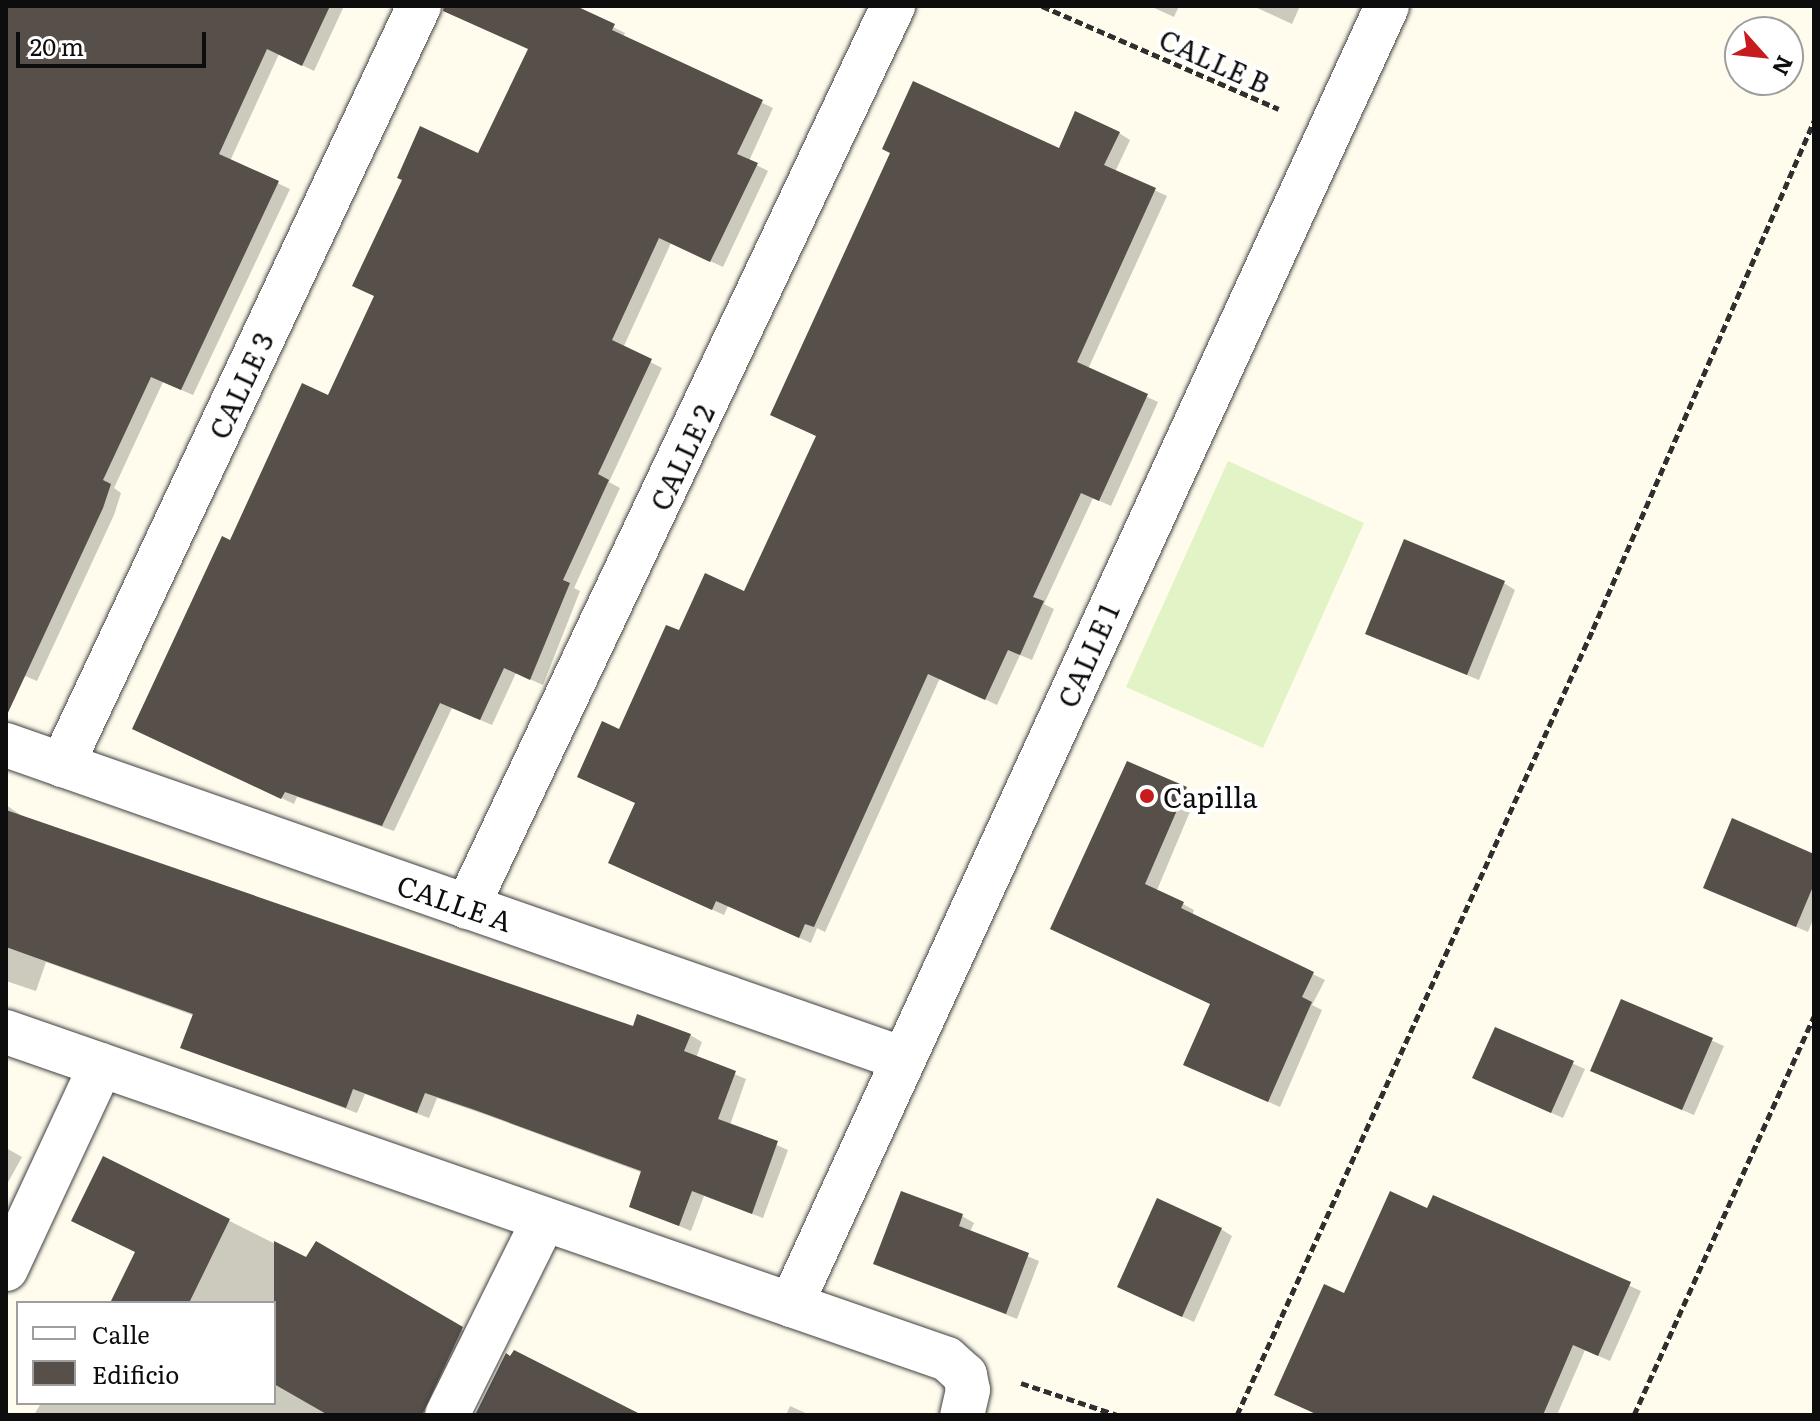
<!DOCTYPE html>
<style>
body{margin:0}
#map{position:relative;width:1820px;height:1421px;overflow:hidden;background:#fffced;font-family:Literata,serif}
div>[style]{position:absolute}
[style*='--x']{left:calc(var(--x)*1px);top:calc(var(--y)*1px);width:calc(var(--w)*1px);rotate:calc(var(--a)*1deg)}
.pitch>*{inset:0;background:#e2f3c6}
.shadow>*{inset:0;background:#0003}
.building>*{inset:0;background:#574f49}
.path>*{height:5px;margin-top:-2.5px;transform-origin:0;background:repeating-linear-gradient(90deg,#2f2f2f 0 8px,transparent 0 12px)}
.roads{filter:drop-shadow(0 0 2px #404040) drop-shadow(0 0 2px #404040)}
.minor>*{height:44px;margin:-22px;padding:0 22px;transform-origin:22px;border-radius:22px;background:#fff}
.dots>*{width:22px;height:22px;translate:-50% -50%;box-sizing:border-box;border:4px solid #fff;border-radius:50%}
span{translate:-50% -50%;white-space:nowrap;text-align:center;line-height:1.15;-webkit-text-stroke:8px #fff;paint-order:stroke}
.street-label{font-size:28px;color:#0d0d0d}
.poi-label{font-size:28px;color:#0d0d0d}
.left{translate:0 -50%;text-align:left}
.frame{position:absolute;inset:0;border:8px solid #0d0d0d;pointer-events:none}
.legend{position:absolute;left:16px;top:1301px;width:260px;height:104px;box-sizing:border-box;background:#fff;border:2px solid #9e9e9e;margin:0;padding:10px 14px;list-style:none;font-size:24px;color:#0d0d0d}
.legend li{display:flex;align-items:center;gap:16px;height:40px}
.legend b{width:40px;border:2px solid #9e9e9e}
.north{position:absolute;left:1724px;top:16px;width:80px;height:80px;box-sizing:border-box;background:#fff;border:2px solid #9e9e9e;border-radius:50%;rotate:117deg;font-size:22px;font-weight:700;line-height:32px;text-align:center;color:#0d0d0d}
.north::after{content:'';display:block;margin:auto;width:28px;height:36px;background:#c71b1d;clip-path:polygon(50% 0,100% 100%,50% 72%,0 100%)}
.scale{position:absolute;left:16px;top:32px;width:190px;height:36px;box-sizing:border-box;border:4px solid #0d0d0d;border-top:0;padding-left:10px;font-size:24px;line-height:28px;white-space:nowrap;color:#0d0d0d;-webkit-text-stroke:6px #fff;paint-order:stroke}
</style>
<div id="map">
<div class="pitch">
<div style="clip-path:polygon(1228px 461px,1364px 523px,1263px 748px,1126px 687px)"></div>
</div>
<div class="shadow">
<div style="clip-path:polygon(14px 6px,344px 6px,314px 71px,279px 54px,230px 161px,290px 189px,193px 395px,163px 382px,114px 488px,121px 493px,114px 515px,37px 681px,6px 668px,6px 24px)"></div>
<div style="clip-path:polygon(497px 6px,571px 6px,625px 33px,623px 37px,773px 108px,749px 161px,768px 171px,723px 267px,671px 243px,623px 348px,662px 368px,609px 482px,620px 488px,574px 588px,580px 591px,543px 685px,516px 673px,492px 725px,452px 708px,394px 831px,297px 797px,294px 804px,146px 735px,231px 542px,329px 398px,479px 156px,530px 50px)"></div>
<div style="clip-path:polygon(1150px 6px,1179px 6px,1174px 17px)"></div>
<div style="clip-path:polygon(1253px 6px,1300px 6px,1292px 24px)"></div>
<div style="clip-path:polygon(1119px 133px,1130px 140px,1115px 172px,1167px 196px,1088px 369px,1158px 402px,1111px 506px,1093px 498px,1044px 604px,1054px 609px,1032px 660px,1020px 655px,997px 705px,940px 678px,825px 932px,817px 928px,811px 943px,728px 906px,724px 915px,622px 869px,637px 804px,620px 732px,680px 633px,745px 594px,1060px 150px)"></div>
<div style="clip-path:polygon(1504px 583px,1515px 590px,1479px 680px,1379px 639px)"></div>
<div style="clip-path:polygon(1186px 789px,1197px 795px,1157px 890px,1194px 910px,1192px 916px,1325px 980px,1312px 1005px,1322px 1010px,1280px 1107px,1197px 1070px,1212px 1004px,1064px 934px)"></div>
<div style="clip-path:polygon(6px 805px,25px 818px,634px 1028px,690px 1035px,702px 1042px,696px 1058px,746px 1079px,730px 1125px,788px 1150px,763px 1218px,704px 1196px,691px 1231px,631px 1206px,643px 1173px,489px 1116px,437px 1098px,429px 1118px,365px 1094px,357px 1113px,183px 1047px,195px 1016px,46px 962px,36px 991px,6px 981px)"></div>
<div style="clip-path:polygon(1814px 856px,1814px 917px,1808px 932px,1716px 893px)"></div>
<div style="clip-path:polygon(1622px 1001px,1724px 1046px,1694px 1115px,1604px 1077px)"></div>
<div style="clip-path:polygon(1496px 1030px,1585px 1069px,1563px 1118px,1486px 1084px)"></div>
<div style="clip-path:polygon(6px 1148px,22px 1157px,6px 1186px)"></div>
<div style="clip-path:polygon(104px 1158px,307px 1260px,316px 1243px,473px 1336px,435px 1415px,34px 1415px,41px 1403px,274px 1403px,274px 1303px,112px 1303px,138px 1252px)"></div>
<div style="clip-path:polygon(902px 1194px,962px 1216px,974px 1223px,970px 1232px,1039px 1261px,1017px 1319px,876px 1263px)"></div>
<div style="clip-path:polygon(1434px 1197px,1641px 1291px,1610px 1361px,1585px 1350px,1557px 1415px,1319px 1415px,1345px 1296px,1428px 1211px)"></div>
<div style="clip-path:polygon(1221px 1229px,1232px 1236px,1194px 1322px,1131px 1293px)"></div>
<div style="clip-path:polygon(790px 1406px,810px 1415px,786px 1415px)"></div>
</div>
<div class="building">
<div style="clip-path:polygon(6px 6px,330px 6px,302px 66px,267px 49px,219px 154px,279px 181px,181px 390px,151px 377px,103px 480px,111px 484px,103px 508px,6px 717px)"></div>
<div style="clip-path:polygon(444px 6px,576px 6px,615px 24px,612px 30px,763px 100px,737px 154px,758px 163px,710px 262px,659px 238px,612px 340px,652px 359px,598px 474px,609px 480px,563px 580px,570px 583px,530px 680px,504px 668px,480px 720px,440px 703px,382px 826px,285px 792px,281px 799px,132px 729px,222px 536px,230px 540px,302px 383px,328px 395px,374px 296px,352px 286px,402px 180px,397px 178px,420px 126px,478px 153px,528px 49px,443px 11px)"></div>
<div style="clip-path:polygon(913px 81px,1059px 148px,1075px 111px,1120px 132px,1104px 165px,1156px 188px,1077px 362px,1148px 394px,1099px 501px,1081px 493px,1033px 597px,1044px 601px,1020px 655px,1008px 650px,985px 700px,928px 674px,814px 927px,805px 924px,799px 938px,716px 901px,712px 910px,608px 863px,635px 803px,577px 777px,602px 721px,619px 729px,666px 625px,679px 630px,705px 573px,744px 591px,816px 436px,770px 415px,890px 153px,882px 149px)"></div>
<div style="clip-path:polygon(1404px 539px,1505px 581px,1467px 675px,1365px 634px)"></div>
<div style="clip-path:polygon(1127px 761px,1187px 787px,1145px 884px,1184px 902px,1181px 908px,1314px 972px,1302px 997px,1312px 1002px,1268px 1102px,1183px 1065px,1210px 1004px,1050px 929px)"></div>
<div style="clip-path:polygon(6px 810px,633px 1026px,637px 1014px,691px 1034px,684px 1051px,736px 1071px,718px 1119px,778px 1141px,752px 1214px,692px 1191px,679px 1226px,629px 1207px,641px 1171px,475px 1110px,425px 1093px,417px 1113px,353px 1089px,346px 1108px,180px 1048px,193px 1014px,6px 947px)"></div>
<div style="clip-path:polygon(1732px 818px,1814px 854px,1814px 884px,1796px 927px,1703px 888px)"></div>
<div style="clip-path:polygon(1621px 999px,1713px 1038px,1682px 1110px,1590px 1071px)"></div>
<div style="clip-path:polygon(1495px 1027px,1574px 1061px,1551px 1113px,1472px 1078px)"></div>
<div style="clip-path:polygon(103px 1156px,230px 1219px,189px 1303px,110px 1303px,135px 1252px,71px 1221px)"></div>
<div style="clip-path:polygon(901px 1191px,963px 1214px,959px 1226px,1029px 1253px,1006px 1314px,873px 1264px)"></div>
<div style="clip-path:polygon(1390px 1191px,1427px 1208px,1433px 1195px,1631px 1282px,1598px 1356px,1573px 1345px,1543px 1415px,1318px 1415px,1274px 1395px,1324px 1284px,1344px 1293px)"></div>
<div style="clip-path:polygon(1157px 1198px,1222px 1228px,1182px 1317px,1117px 1287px)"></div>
<div style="clip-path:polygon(274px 1241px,306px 1257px,316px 1241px,463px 1327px,422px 1415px,328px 1415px,274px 1384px)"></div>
<div style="clip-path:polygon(514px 1350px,642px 1415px,475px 1415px,506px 1353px,510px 1356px)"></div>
</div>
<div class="path">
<div style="--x:1042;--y:6;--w:258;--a:23.5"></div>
<div style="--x:1021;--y:1383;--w:101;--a:18.4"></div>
<div style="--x:1237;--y:1415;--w:863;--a:-65.63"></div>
<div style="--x:1593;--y:629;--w:554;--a:-66.49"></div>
<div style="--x:1634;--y:1415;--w:437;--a:-65.7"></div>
</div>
<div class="roads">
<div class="minor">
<div style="--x:6;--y:745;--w:950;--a:19.29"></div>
<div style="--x:62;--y:765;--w:839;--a:-64.81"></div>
<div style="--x:467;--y:907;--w:997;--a:-64.69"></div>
<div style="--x:6;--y:1032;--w:996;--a:19.16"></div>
<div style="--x:947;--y:1359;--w:24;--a:42"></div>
<div style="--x:965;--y:1375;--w:15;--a:79"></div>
<div style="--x:968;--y:1390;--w:26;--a:103"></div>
<div style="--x:6;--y:1269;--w:225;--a:-65"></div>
<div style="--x:791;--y:1305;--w:1429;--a:-65.35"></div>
<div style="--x:447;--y:1415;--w:218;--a:-63.6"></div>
</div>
</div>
<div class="dots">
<div style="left:1147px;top:796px;background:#c71b1d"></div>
</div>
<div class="street-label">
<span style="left:1215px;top:60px;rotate:24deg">CALLE B</span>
<span style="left:240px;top:385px;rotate:-65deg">CALLE 3</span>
<span style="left:681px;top:457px;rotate:-65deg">CALLE 2</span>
<span style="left:1087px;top:655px;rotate:-66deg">CALLE 1</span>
<span style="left:455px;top:902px;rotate:19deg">CALLE A</span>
</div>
<div class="poi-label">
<span class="left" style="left:1163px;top:796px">Capilla</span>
</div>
<div class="frame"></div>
<ul class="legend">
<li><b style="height:10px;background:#fff"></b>Calle</li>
<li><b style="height:22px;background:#574f49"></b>Edificio</li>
</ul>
<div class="north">N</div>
<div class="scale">20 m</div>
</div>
